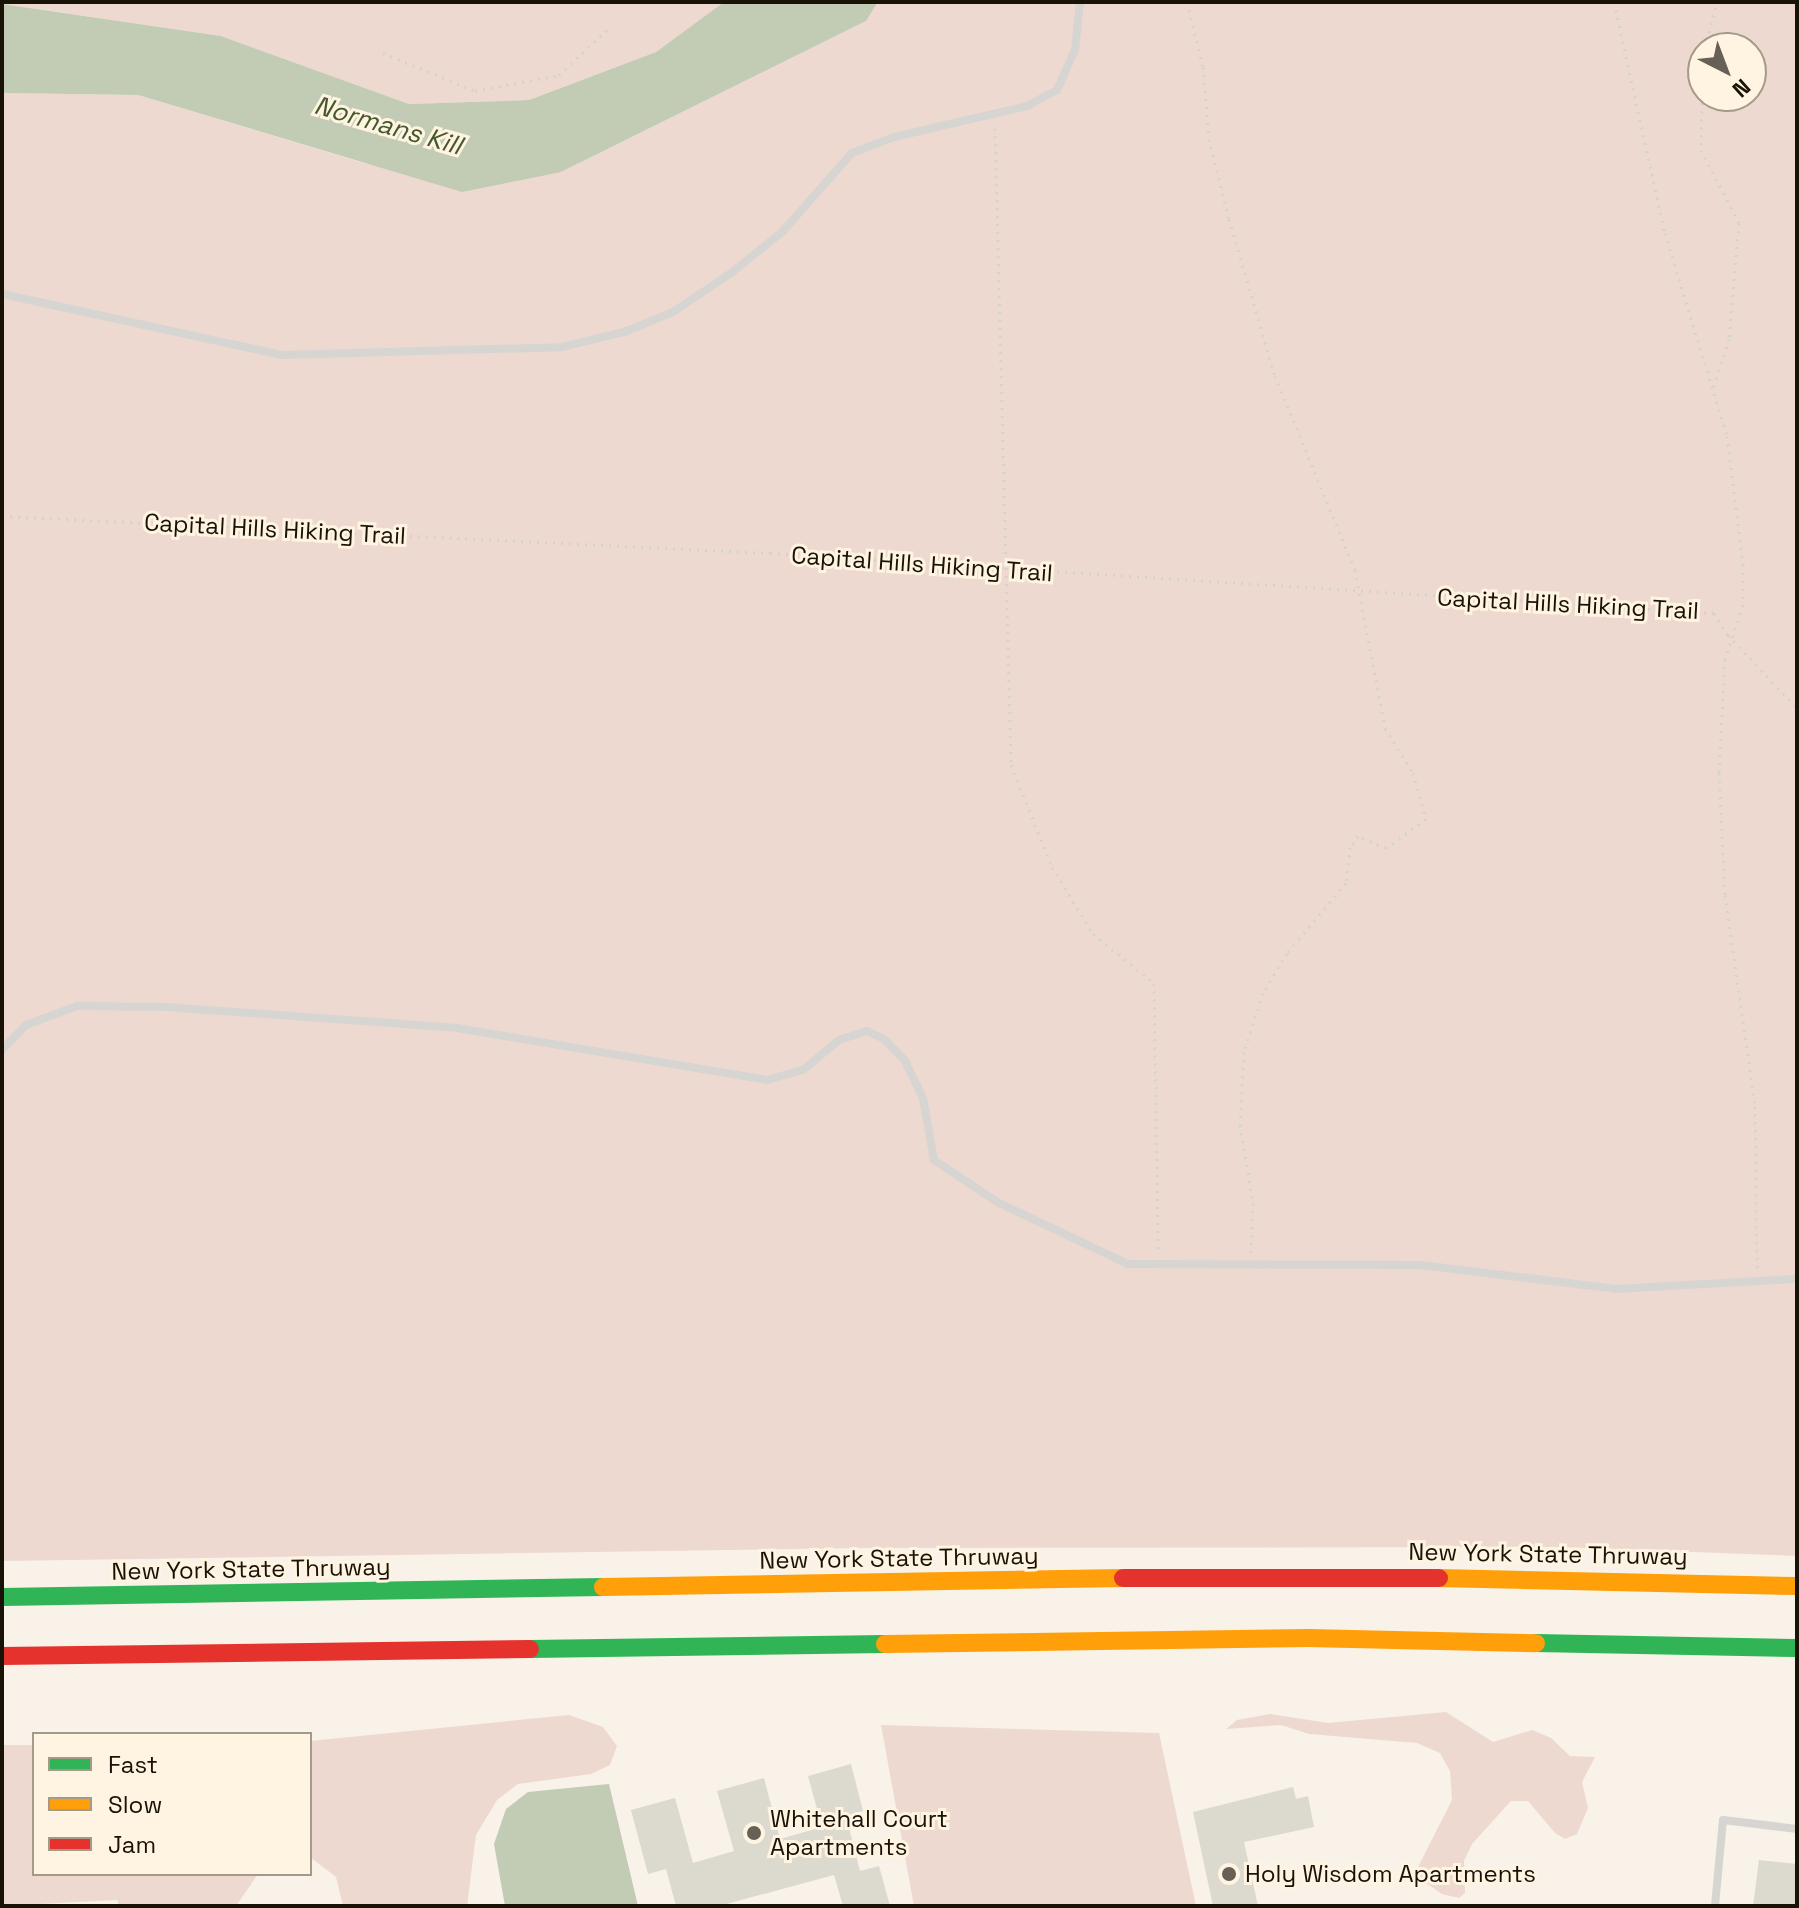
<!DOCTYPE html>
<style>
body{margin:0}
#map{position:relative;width:1799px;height:1908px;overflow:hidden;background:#f8f2e8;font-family:"Space Grotesk",sans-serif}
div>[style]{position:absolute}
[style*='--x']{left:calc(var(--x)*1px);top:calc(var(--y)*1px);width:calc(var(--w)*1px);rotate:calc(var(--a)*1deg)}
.green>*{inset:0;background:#edd9d0}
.water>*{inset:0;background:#c2cbb4}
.building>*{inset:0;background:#dcd9cf}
.path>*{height:3px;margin-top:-1.5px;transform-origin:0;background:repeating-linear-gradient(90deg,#d4d3cf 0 2px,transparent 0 8px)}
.lane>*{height:8px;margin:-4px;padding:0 4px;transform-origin:4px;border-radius:4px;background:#d6d5d2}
.fast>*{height:18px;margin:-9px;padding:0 9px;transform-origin:9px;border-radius:9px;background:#30b455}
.slow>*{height:18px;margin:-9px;padding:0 9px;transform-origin:9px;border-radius:9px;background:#ff9f0a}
.jam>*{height:18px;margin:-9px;padding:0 9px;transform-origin:9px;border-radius:9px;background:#e5322d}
.dots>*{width:22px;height:22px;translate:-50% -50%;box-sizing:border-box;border:4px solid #fff4e1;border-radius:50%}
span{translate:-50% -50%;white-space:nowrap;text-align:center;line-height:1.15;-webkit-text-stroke:6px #fff4e1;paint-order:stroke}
.street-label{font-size:24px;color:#181207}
.poi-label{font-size:24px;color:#181207}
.left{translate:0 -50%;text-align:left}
.water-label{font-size:26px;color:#43592c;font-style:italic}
.frame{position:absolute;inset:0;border:4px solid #181207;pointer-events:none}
.legend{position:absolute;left:32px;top:1732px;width:280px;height:144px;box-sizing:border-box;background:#fff4e1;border:2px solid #a39a8a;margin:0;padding:10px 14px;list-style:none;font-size:24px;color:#181207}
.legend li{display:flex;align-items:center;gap:16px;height:40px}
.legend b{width:40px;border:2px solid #a39a8a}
.north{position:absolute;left:1687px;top:32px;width:80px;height:80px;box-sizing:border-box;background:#fff4e1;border:2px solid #a39a8a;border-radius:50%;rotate:138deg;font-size:22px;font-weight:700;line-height:32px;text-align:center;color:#181207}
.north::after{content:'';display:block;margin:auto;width:28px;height:36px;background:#666056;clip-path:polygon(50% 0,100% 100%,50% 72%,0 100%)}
</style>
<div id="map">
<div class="green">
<div style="clip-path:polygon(724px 2px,656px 52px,529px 100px,409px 104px,221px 36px,2px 4px)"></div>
<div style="clip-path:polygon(evenodd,878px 2px,1797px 2px,1797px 1556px,1560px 1547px,864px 1548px,2px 1561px,2px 93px,138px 95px,367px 164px,561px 172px,866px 21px,878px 2px,1703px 48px,1751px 48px,1751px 96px,1703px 96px,1703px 48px)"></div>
<div style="clip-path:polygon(1446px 1712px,1493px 1742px,1532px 1730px,1551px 1738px,1570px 1756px,1595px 1757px,1582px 1782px,1588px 1808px,1577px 1834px,1565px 1839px,1555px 1833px,1528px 1801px,1511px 1801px,1472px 1844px,1464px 1861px,1465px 1893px,1459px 1898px,1442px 1894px,1414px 1875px,1452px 1800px,1450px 1771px,1440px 1753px,1417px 1743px,1309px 1734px,1281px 1725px,1226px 1729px,1237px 1720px,1270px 1714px,1328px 1723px)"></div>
<div style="clip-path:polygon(569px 1715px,603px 1727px,617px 1746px,610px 1765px,591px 1774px,518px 1784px,497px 1800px,476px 1835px,467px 1906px,343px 1906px,336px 1877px,310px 1857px,310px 1741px)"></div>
<div style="clip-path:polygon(881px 1725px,1159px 1733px,1196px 1906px,914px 1906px)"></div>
<div style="clip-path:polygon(2px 1745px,34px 1745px,34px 1874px,258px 1874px,236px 1906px,119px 1906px,117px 1900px,2px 1906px)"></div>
</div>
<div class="water">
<div style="clip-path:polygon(724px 2px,878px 2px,866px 21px,561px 172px,462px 192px,138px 95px,2px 93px,2px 4px,221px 36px,409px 104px,529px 100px,656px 52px)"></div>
<div style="clip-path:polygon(609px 1784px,638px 1906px,505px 1906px,494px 1844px,506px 1809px,528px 1792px)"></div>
</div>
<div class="building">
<div style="clip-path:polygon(851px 1764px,863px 1811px,846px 1816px,860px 1871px,879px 1866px,890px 1906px,843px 1906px,834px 1875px,719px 1906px,676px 1906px,666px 1869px,648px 1874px,631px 1810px,675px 1798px,693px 1863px,734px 1851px,717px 1791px,764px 1778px,780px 1839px,822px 1827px,808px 1776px)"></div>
<div style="clip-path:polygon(1293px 1787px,1296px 1799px,1308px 1796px,1314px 1827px,1244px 1842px,1258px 1906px,1213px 1906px,1193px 1812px)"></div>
<div style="clip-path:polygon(1759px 1860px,1797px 1864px,1797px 1906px,1753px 1906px)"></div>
</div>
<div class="path">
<div style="--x:1187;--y:2;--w:67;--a:76.2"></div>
<div style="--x:1203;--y:67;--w:72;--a:85.2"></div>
<div style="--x:1209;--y:139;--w:82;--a:76"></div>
<div style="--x:1229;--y:219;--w:164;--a:73.7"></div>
<div style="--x:1275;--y:376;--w:210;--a:67.6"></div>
<div style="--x:1355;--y:570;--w:161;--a:79.2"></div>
<div style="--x:1385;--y:728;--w:53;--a:58.1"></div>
<div style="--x:1413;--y:773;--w:48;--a:74.2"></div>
<div style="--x:1426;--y:819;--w:49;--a:144.1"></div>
<div style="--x:1386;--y:848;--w:30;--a:-157"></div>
<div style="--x:1358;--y:836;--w:14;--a:126"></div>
<div style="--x:1350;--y:847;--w:36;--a:96"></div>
<div style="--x:1346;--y:883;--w:92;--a:130.1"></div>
<div style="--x:1287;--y:953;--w:47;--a:121"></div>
<div style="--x:1263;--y:993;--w:62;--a:107.9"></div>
<div style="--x:1244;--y:1052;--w:73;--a:93.1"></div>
<div style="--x:1240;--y:1125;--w:79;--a:80.5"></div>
<div style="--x:1253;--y:1203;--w:49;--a:92.3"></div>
<div style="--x:1614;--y:2;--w:237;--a:77.6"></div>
<div style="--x:1665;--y:233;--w:212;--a:73"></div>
<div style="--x:1727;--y:436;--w:130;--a:82.9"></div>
<div style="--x:1743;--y:565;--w:40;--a:90"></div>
<div style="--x:1743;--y:605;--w:57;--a:108.4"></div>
<div style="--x:1725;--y:659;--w:114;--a:93"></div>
<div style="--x:1719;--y:773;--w:122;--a:87.2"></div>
<div style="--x:1725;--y:895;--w:213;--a:81.9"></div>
<div style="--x:1755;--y:1106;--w:164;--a:89.3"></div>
<div style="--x:1705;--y:48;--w:48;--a:-75.4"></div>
<div style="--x:383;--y:53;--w:100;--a:22.4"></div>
<div style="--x:475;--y:91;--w:86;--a:-10.8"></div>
<div style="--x:559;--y:75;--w:67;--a:-43.2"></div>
<div style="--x:1703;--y:55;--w:95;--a:91.2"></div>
<div style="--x:1701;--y:150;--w:82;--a:62.5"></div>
<div style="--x:1739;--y:223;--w:116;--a:94.9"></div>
<div style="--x:1729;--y:339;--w:52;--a:107.7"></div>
<div style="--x:995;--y:128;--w:637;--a:88.56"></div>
<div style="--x:1011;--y:765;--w:110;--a:68.1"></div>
<div style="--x:1052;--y:867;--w:79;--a:58.5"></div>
<div style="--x:1093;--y:934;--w:78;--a:38.8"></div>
<div style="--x:1154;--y:983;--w:269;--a:89.1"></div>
<div style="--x:2;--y:516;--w:769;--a:2.76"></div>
<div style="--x:770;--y:553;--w:946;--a:3.64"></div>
<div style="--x:1714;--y:613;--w:26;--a:58"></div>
<div style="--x:1728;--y:635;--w:100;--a:46.6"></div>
</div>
<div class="lane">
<div style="--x:2;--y:294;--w:286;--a:12.3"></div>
<div style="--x:281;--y:355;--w:281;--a:-1.6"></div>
<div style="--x:562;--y:347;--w:64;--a:-13.6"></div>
<div style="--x:624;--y:332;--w:53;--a:-22.2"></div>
<div style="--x:673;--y:312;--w:70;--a:-33.9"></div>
<div style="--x:731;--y:273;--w:65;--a:-38.8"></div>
<div style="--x:782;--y:232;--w:106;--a:-48.5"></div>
<div style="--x:852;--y:153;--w:45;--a:-20.9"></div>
<div style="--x:894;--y:137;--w:137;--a:-13.1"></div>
<div style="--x:1027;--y:106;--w:34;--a:-28"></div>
<div style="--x:1057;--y:90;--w:44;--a:-65.8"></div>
<div style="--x:1075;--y:50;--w:48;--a:-84.1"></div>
<div style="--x:2;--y:1050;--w:35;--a:-46"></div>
<div style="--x:26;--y:1025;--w:54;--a:-20.4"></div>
<div style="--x:77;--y:1006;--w:89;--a:0.6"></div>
<div style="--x:166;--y:1007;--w:292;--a:4.1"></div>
<div style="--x:457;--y:1028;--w:314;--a:9.5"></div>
<div style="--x:767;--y:1080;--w:37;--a:-16"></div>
<div style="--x:803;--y:1070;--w:47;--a:-39.8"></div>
<div style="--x:839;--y:1040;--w:29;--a:-18"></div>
<div style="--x:867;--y:1031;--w:19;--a:25"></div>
<div style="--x:884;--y:1039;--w:30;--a:46"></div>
<div style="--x:905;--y:1061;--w:41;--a:64.1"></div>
<div style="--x:923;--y:1098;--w:63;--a:79.9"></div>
<div style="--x:934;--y:1160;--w:78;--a:33.5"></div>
<div style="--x:999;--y:1203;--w:143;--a:25.3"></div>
<div style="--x:1128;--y:1264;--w:293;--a:0.2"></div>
<div style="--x:1421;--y:1265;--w:196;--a:7"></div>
<div style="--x:1616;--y:1289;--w:181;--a:-3.2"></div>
<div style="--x:1715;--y:1906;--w:86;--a:-84.7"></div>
<div style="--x:1723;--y:1820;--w:75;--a:6.9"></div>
</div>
<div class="fast">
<div style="--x:2;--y:1597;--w:601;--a:-0.95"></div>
<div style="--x:1536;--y:1643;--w:261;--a:1.1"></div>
<div style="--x:530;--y:1649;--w:355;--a:-0.8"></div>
</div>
<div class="slow">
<div style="--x:1439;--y:1578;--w:358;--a:1.3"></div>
<div style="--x:603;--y:1587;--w:520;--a:-0.99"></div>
<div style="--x:885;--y:1644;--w:423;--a:-0.8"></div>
<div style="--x:1308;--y:1638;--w:228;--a:1.3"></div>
</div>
<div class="jam">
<div style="--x:1123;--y:1578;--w:316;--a:0"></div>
<div style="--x:2;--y:1656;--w:528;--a:-0.76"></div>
</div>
<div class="dots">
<div style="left:754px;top:1833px;background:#666056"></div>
<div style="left:1229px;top:1874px;background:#666056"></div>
</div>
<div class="street-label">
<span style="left:275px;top:529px;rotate:3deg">Capital Hills Hiking Trail</span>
<span style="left:922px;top:564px;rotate:4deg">Capital Hills Hiking Trail</span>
<span style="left:1568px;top:604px;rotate:3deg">Capital Hills Hiking Trail</span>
<span style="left:1548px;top:1554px;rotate:1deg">New York State Thruway</span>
<span style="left:899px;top:1558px;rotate:-1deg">New York State Thruway</span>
<span style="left:251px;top:1569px;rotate:-1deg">New York State Thruway</span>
</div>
<div class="poi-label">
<span class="left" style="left:770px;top:1833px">Whitehall Court<br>Apartments</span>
<span class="left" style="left:1245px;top:1874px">Holy Wisdom Apartments</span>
</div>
<div class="water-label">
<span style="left:388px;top:126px;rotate:16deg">Normans Kill</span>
</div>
<div class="frame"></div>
<ul class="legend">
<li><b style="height:10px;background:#30b455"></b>Fast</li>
<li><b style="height:10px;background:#ff9f0a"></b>Slow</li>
<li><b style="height:10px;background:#e5322d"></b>Jam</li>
</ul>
<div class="north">N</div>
</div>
